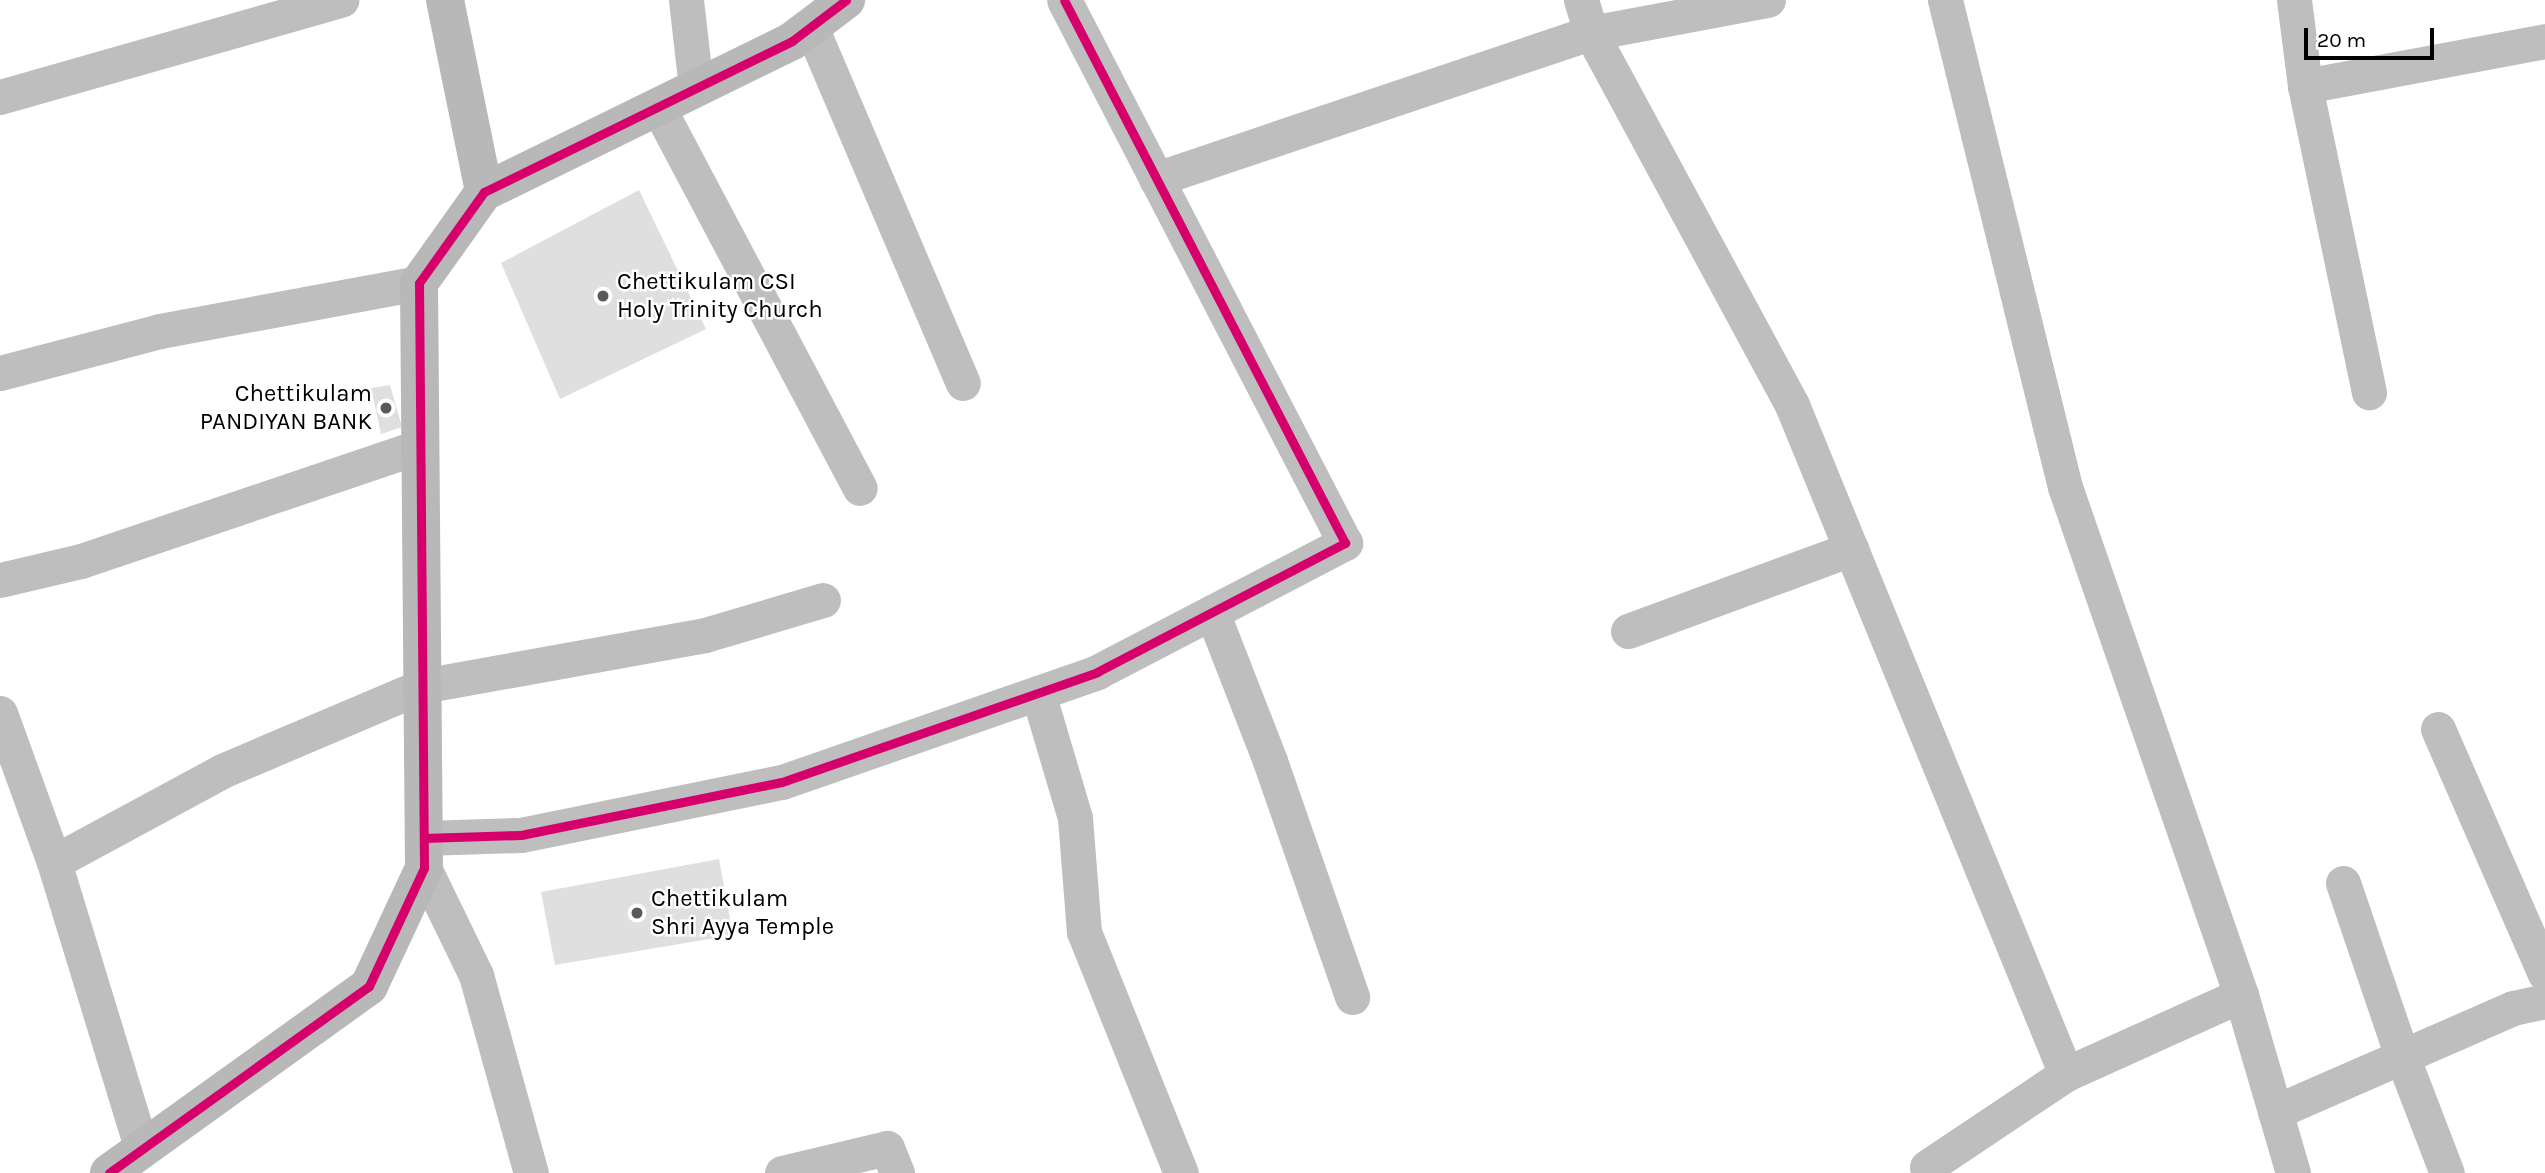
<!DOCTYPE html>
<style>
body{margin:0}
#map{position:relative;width:2545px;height:1173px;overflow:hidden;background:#fff;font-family:Karla,sans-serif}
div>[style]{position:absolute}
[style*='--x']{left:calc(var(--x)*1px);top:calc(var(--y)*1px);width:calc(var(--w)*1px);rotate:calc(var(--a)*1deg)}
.building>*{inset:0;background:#dfdfdf}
.street>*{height:35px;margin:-17.5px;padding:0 17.5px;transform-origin:17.5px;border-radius:17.5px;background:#bebebe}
.secondary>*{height:38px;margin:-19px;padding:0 19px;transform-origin:19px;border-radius:19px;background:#b8b8b8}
.cycleway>*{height:9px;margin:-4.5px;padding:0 4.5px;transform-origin:4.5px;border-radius:4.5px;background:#d6006c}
.dots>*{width:19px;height:19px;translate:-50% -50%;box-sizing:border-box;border:4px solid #fff;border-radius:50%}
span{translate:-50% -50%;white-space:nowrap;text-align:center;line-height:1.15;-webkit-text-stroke:5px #fff;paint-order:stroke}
.poi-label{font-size:24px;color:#000}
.left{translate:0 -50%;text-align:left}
.right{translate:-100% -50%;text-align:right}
.scale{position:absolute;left:2304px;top:28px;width:130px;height:32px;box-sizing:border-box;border:4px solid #000;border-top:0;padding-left:9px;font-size:21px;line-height:24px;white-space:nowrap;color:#000;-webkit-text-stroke:5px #fff;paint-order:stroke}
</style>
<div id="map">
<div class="building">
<div style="clip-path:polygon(639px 190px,706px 329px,560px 399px,501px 263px)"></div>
<div style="clip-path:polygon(390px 385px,402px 427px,381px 434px,371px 388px)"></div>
<div style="clip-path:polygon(719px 859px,733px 935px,555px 965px,541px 892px)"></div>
</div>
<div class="street">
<div style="--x:686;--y:0;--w:89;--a:83.5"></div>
<div style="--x:1581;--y:0;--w:34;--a:73"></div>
<div style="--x:1591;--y:33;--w:423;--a:61.6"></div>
<div style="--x:1792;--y:405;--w:723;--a:67.73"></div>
<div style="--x:1945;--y:0;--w:502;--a:76.16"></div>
<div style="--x:2065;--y:487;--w:538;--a:70.89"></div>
<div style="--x:2241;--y:995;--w:185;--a:73.7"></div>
<div style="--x:2294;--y:0;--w:87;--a:82.7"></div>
<div style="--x:2305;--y:86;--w:313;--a:78.2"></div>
<div style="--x:811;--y:27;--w:387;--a:66.9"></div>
<div style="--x:2305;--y:86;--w:244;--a:-10.6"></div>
<div style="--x:0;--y:97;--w:355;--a:-15.9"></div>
<div style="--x:658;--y:107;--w:431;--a:62.1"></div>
<div style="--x:1156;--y:179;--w:459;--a:-18.6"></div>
<div style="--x:1591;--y:33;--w:180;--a:-10.6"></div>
<div style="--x:0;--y:373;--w:165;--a:-14.7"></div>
<div style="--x:160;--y:331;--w:263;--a:-10.5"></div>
<div style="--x:0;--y:580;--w:83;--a:-13.2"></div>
<div style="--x:81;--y:561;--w:358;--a:-18.7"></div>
<div style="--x:1212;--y:612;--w:160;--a:68.7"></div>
<div style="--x:1270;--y:761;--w:250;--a:70.8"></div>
<div style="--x:1628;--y:631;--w:238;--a:-20.2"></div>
<div style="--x:1038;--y:693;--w:130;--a:73.5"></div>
<div style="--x:1075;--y:818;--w:114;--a:85.5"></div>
<div style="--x:1084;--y:932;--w:260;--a:68.1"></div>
<div style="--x:0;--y:713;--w:158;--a:70.1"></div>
<div style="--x:54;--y:862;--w:300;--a:73"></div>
<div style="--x:2438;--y:729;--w:267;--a:66.4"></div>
<div style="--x:424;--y:838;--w:97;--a:-1.8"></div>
<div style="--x:521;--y:835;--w:266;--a:-11.5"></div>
<div style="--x:782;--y:782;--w:334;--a:-19.2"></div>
<div style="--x:1097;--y:672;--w:280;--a:-27.5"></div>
<div style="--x:1345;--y:543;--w:611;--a:-117.36"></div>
<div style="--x:54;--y:862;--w:191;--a:-28.4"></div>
<div style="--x:222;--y:771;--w:217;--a:-23"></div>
<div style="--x:422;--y:686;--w:288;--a:-10.2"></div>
<div style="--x:705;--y:635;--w:123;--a:-16.5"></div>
<div style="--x:424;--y:868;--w:119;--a:64.1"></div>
<div style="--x:476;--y:975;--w:205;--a:74.5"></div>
<div style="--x:2343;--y:883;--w:183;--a:71.2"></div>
<div style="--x:2402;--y:1056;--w:125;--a:69"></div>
<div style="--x:2275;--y:1112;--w:260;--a:-23.6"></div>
<div style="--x:2513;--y:1008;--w:33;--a:-12"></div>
<div style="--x:1927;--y:1167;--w:167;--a:-33.8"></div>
<div style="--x:2066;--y:1074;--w:192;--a:-24.3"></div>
<div style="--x:782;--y:1173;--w:108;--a:-13.4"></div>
<div style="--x:887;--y:1148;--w:27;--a:68"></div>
</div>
<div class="secondary">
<div style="--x:445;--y:0;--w:196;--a:78.5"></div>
<div style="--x:109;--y:1173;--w:320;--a:-35.7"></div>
<div style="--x:369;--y:986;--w:130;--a:-65"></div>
<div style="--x:424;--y:868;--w:585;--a:-90.49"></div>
<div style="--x:419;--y:283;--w:112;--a:-54.5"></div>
<div style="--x:484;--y:192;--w:343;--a:-26.1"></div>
<div style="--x:792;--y:41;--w:68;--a:-37.2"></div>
</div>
<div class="cycleway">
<div style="--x:424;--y:838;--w:97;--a:-1.8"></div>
<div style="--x:521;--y:835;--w:266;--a:-11.5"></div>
<div style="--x:782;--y:782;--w:334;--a:-19.2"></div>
<div style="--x:1097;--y:672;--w:280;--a:-27.5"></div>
<div style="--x:1345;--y:543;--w:611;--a:-117.36"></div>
<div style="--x:109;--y:1173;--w:320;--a:-35.7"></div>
<div style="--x:369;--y:986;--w:130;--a:-65"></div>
<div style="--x:424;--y:868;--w:585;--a:-90.49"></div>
<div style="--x:419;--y:283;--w:112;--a:-54.5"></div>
<div style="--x:484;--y:192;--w:343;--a:-26.1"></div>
<div style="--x:792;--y:41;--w:68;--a:-37.2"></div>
</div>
<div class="dots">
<div style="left:603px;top:296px;background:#595959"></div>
<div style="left:386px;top:408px;background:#595959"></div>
<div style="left:637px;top:913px;background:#595959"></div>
</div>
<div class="poi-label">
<span class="left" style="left:617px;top:296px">Chettikulam CSI<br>Holy Trinity Church</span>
<span class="right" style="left:372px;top:408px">Chettikulam<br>PANDIYAN BANK</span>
<span class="left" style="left:651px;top:913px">Chettikulam<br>Shri Ayya Temple</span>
</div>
<div class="scale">20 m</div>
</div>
